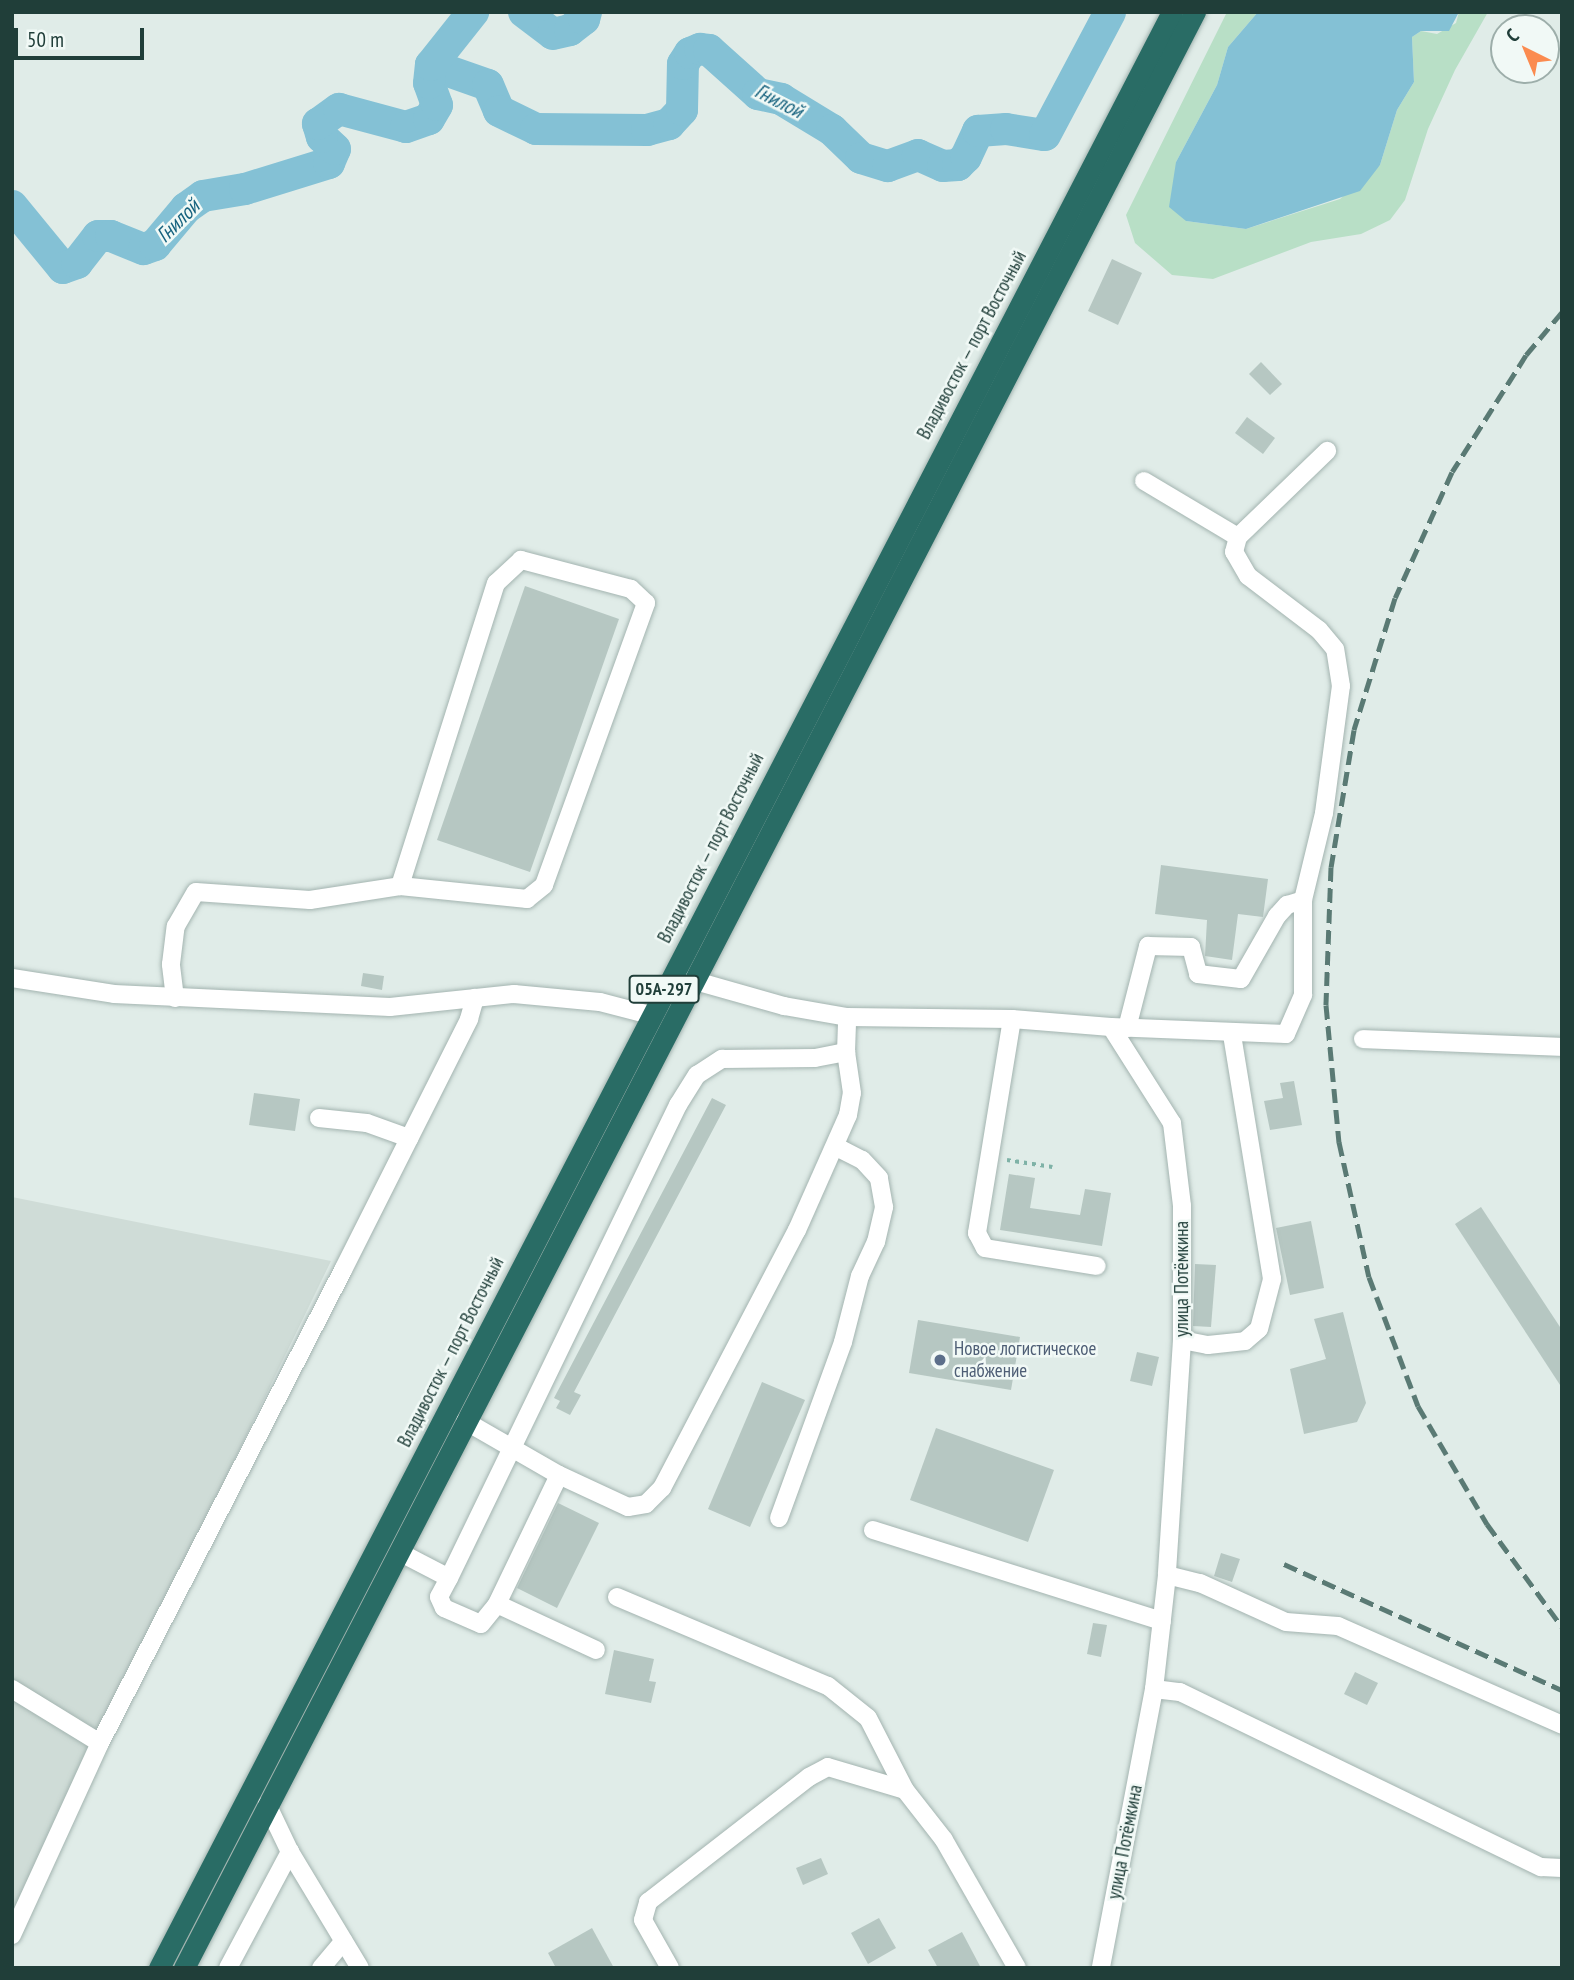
<!DOCTYPE html>
<meta charset="utf-8">
<style>
body{margin:0}
#map{position:relative;width:1574px;height:1980px;overflow:hidden;background:#e0ece8;font-family:"PT Sans Narrow",sans-serif}
div>[style]{position:absolute}
[style*='--x']{left:calc(var(--x)*1px);top:calc(var(--y)*1px);width:calc(var(--w)*1px);rotate:calc(var(--a)*1deg)}
.built>*{inset:0;background:#cfdcd7}
.green>*{inset:0;background:#b8dfc6}
.water>*{inset:0;background:#84c1d5}
.river>*{height:32px;margin:-16px;padding:0 16px;transform-origin:16px;border-radius:16px;background:#84c1d5}
.building>*{inset:0;background:#b6c7c2}
.path>*{height:3.5px;margin-top:-1.75px;transform-origin:0;background:repeating-linear-gradient(90deg,#7fb2a7 0 3.5px,transparent 0 8.5px)}
.roads{filter:drop-shadow(0 0 2px #a3b4b0) drop-shadow(0 0 2px #a3b4b0)}
.minor>*{height:18px;margin:-9px;padding:0 9px;transform-origin:9px;border-radius:9px;background:#fff}
.highway>*{height:21px;margin:-10.5px;padding:0 10.5px;transform-origin:10.5px;border-radius:10.5px;background:#296c65}
.rail>*{height:5px;margin-top:-2.5px;transform-origin:0;background:repeating-linear-gradient(90deg,#5a7a74 0 14px,transparent 0 21px)}
.dots>*{width:19px;height:19px;translate:-50% -50%;box-sizing:border-box;border:4px solid #f1f9f6;border-radius:50%}
span{translate:-50% -50%;white-space:nowrap;text-align:center;line-height:1.15;-webkit-text-stroke:5px #f1f9f6;paint-order:stroke}
.shield-label span{padding:2px 5px;background:#f1f9f6;border:2px solid;border-radius:5px;-webkit-text-stroke-width:0}
.shield-label{font-size:18px;color:#203e39;font-weight:700}
.street-label{font-size:19px;color:#203e39}
.service-label{font-size:19px;color:#4e5e75}
.left{translate:0 -50%;text-align:left}
.water-label{font-size:21px;color:#16627e;font-style:italic}
.frame{position:absolute;inset:0;border:14px solid #203e39;pointer-events:none}
.north{position:absolute;left:1490px;top:14px;width:70px;height:70px;box-sizing:border-box;background:#f1f9f6;border:2px solid #9daeaa;border-radius:50%;rotate:317deg;font-size:19px;font-weight:700;line-height:28px;text-align:center;color:#203e39}
.north::after{content:'';display:block;margin:auto;width:24px;height:32px;background:#fb8b4f;clip-path:polygon(50% 0,100% 100%,50% 72%,0 100%)}
.scale{position:absolute;left:14px;top:28px;width:130px;height:32px;box-sizing:border-box;border:4px solid #203e39;border-top:0;padding-left:9px;font-size:21px;line-height:24px;white-space:nowrap;color:#203e39;-webkit-text-stroke:5px #f1f9f6;paint-order:stroke}
</style>
<div id="map">
<div class="built">
<div style="clip-path:polygon(12px 1197px,331px 1261px,12px 1918px)"></div>
</div>
<div class="green">
<div style="clip-path:polygon(1227px 12px,1258px 12px,1228px 47px,1217px 85px,1176px 162px,1186px 221px,1246px 229px,1340px 199px,1380px 165px,1397px 110px,1414px 82px,1412px 37px,1421px 31px,1437px 34px,1456px 23px,1459px 12px,1488px 12px,1455px 70px,1428px 129px,1405px 200px,1390px 220px,1361px 234px,1311px 242px,1213px 279px,1172px 275px,1135px 243px,1126px 215px)"></div>
</div>
<div class="water">
<div style="clip-path:polygon(1258px 12px,1459px 12px,1449px 31px,1421px 31px,1412px 37px,1414px 82px,1397px 110px,1380px 165px,1360px 191px,1246px 229px,1186px 221px,1169px 207px,1176px 162px,1217px 85px,1228px 47px)"></div>
</div>
<div class="river">
<div style="--x:524;--y:12;--w:36;--a:37"></div>
<div style="--x:553;--y:34;--w:17;--a:-13"></div>
<div style="--x:570;--y:30;--w:18;--a:-38"></div>
<div style="--x:584;--y:19;--w:7;--a:-74"></div>
<div style="--x:431;--y:65;--w:60;--a:19.3"></div>
<div style="--x:488;--y:85;--w:28;--a:67"></div>
<div style="--x:499;--y:111;--w:41;--a:25.9"></div>
<div style="--x:536;--y:129;--w:111;--a:0.5"></div>
<div style="--x:647;--y:130;--w:23;--a:-15"></div>
<div style="--x:669;--y:124;--w:19;--a:-47"></div>
<div style="--x:682;--y:110;--w:46;--a:-88.8"></div>
<div style="--x:683;--y:64;--w:13;--a:-58"></div>
<div style="--x:690;--y:53;--w:11;--a:-22"></div>
<div style="--x:700;--y:49;--w:9;--a:6"></div>
<div style="--x:709;--y:50;--w:66;--a:41.9"></div>
<div style="--x:758;--y:94;--w:24;--a:12"></div>
<div style="--x:781;--y:99;--w:60;--a:31.3"></div>
<div style="--x:832;--y:130;--w:40;--a:44"></div>
<div style="--x:861;--y:158;--w:28;--a:17"></div>
<div style="--x:888;--y:166;--w:32;--a:-20"></div>
<div style="--x:918;--y:155;--w:27;--a:24"></div>
<div style="--x:943;--y:166;--w:15;--a:-4"></div>
<div style="--x:958;--y:165;--w:11;--a:-45"></div>
<div style="--x:966;--y:157;--w:29;--a:-65"></div>
<div style="--x:978;--y:131;--w:28;--a:-4"></div>
<div style="--x:1006;--y:129;--w:39;--a:9"></div>
<div style="--x:1045;--y:135;--w:139;--a:-62.1"></div>
<div style="--x:12;--y:206;--w:80;--a:50.6"></div>
<div style="--x:63;--y:268;--w:15;--a:-20"></div>
<div style="--x:77;--y:263;--w:34;--a:-52"></div>
<div style="--x:98;--y:236;--w:13;--a:0"></div>
<div style="--x:111;--y:236;--w:35;--a:22"></div>
<div style="--x:144;--y:249;--w:12;--a:-20"></div>
<div style="--x:155;--y:245;--w:48;--a:-50"></div>
<div style="--x:186;--y:208;--w:21;--a:-35"></div>
<div style="--x:203;--y:196;--w:43;--a:-9.5"></div>
<div style="--x:245;--y:189;--w:88;--a:-17.2"></div>
<div style="--x:329;--y:163;--w:15;--a:-67"></div>
<div style="--x:335;--y:149;--w:18;--a:-137"></div>
<div style="--x:322;--y:137;--w:14;--a:-107"></div>
<div style="--x:318;--y:124;--w:26;--a:-36"></div>
<div style="--x:339;--y:109;--w:69;--a:15"></div>
<div style="--x:406;--y:127;--w:24;--a:-19"></div>
<div style="--x:429;--y:119;--w:16;--a:-60"></div>
<div style="--x:437;--y:105;--w:23;--a:-110"></div>
<div style="--x:429;--y:83;--w:18;--a:-84"></div>
<div style="--x:431;--y:65;--w:68;--a:-51.6"></div>
</div>
<div class="building">
<div style="clip-path:polygon(1112px 259px,1142px 273px,1118px 325px,1088px 311px)"></div>
<div style="clip-path:polygon(1261px 362px,1282px 384px,1270px 395px,1249px 374px)"></div>
<div style="clip-path:polygon(1247px 417px,1275px 438px,1263px 454px,1235px 433px)"></div>
<div style="clip-path:polygon(525px 586px,619px 619px,530px 872px,437px 840px)"></div>
<div style="clip-path:polygon(1161px 865px,1268px 879px,1263px 917px,1238px 914px,1232px 960px,1205px 956px,1207px 920px,1155px 914px)"></div>
<div style="clip-path:polygon(363px 973px,384px 976px,382px 990px,361px 986px)"></div>
<div style="clip-path:polygon(1294px 1081px,1302px 1125px,1270px 1130px,1264px 1101px,1283px 1098px,1280px 1083px)"></div>
<div style="clip-path:polygon(254px 1093px,300px 1099px,295px 1131px,249px 1125px)"></div>
<div style="clip-path:polygon(712px 1098px,726px 1105px,574px 1392px,581px 1395px,570px 1415px,556px 1408px,560px 1401px,554px 1398px)"></div>
<div style="clip-path:polygon(1009px 1174px,1035px 1178px,1030px 1208px,1080px 1215px,1085px 1189px,1111px 1193px,1102px 1246px,1000px 1230px)"></div>
<div style="clip-path:polygon(1481px 1207px,1562px 1330px,1562px 1388px,1455px 1224px)"></div>
<div style="clip-path:polygon(1311px 1221px,1324px 1288px,1290px 1295px,1276px 1228px)"></div>
<div style="clip-path:polygon(1195px 1264px,1216px 1265px,1211px 1327px,1193px 1326px)"></div>
<div style="clip-path:polygon(1343px 1312px,1366px 1403px,1357px 1422px,1304px 1434px,1290px 1369px,1326px 1359px,1314px 1319px)"></div>
<div style="clip-path:polygon(918px 1320px,1020px 1337px,1011px 1390px,909px 1373px)"></div>
<div style="clip-path:polygon(1137px 1352px,1159px 1357px,1152px 1386px,1130px 1381px)"></div>
<div style="clip-path:polygon(762px 1382px,805px 1400px,750px 1527px,708px 1509px)"></div>
<div style="clip-path:polygon(936px 1428px,1054px 1470px,1028px 1542px,910px 1500px)"></div>
<div style="clip-path:polygon(558px 1503px,599px 1523px,557px 1608px,517px 1588px)"></div>
<div style="clip-path:polygon(1221px 1553px,1240px 1559px,1232px 1582px,1214px 1576px)"></div>
<div style="clip-path:polygon(1093px 1623px,1107px 1625px,1101px 1657px,1087px 1654px)"></div>
<div style="clip-path:polygon(614px 1650px,654px 1659px,649px 1681px,656px 1682px,651px 1703px,605px 1694px)"></div>
<div style="clip-path:polygon(1355px 1672px,1378px 1683px,1367px 1705px,1344px 1694px)"></div>
<div style="clip-path:polygon(821px 1858px,828px 1874px,803px 1885px,796px 1868px)"></div>
<div style="clip-path:polygon(879px 1918px,896px 1948px,868px 1964px,851px 1933px)"></div>
<div style="clip-path:polygon(592px 1928px,614px 1968px,556px 1968px,548px 1953px)"></div>
<div style="clip-path:polygon(962px 1932px,981px 1968px,938px 1968px,928px 1950px)"></div>
</div>
<div class="path">
<div style="--x:1007;--y:1160;--w:46;--a:8.8"></div>
</div>
<div class="roads">
<div class="minor">
<div style="--x:1144;--y:481;--w:109;--a:30.8"></div>
<div style="--x:12;--y:978;--w:103;--a:8.9"></div>
<div style="--x:114;--y:994;--w:276;--a:2.7"></div>
<div style="--x:390;--y:1007;--w:125;--a:-6"></div>
<div style="--x:514;--y:994;--w:86;--a:5.3"></div>
<div style="--x:600;--y:1002;--w:52;--a:14.6"></div>
<div style="--x:692;--y:980;--w:96;--a:15.8"></div>
<div style="--x:784;--y:1006;--w:64;--a:9.9"></div>
<div style="--x:847;--y:1017;--w:165;--a:0.7"></div>
<div style="--x:1012;--y:1019;--w:99;--a:4.6"></div>
<div style="--x:1111;--y:1027;--w:114;--a:57.6"></div>
<div style="--x:1172;--y:1123;--w:84;--a:83.1"></div>
<div style="--x:1182;--y:1206;--w:134;--a:90"></div>
<div style="--x:1182;--y:1340;--w:235;--a:93.7"></div>
<div style="--x:1167;--y:1575;--w:115;--a:96.5"></div>
<div style="--x:1154;--y:1689;--w:284;--a:100.8"></div>
<div style="--x:175;--y:998;--w:34;--a:-97"></div>
<div style="--x:171;--y:964;--w:38;--a:-83"></div>
<div style="--x:176;--y:926;--w:39;--a:-60"></div>
<div style="--x:196;--y:892;--w:114;--a:4"></div>
<div style="--x:310;--y:900;--w:91;--a:-8.8"></div>
<div style="--x:400;--y:886;--w:128;--a:5.8"></div>
<div style="--x:527;--y:899;--w:22;--a:-39"></div>
<div style="--x:544;--y:885;--w:300;--a:-70.1"></div>
<div style="--x:646;--y:603;--w:21;--a:-137"></div>
<div style="--x:631;--y:589;--w:114;--a:-165.2"></div>
<div style="--x:521;--y:560;--w:34;--a:137"></div>
<div style="--x:496;--y:583;--w:318;--a:107.6"></div>
<div style="--x:1012;--y:1019;--w:217;--a:99.3"></div>
<div style="--x:977;--y:1233;--w:17;--a:62"></div>
<div style="--x:985;--y:1248;--w:113;--a:9.1"></div>
<div style="--x:1111;--y:1027;--w:175;--a:2.3"></div>
<div style="--x:1286;--y:1034;--w:43;--a:-66.4"></div>
<div style="--x:1303;--y:995;--w:95;--a:-90"></div>
<div style="--x:1303;--y:900;--w:89;--a:-76.4"></div>
<div style="--x:1324;--y:813;--w:128;--a:-82.4"></div>
<div style="--x:1341;--y:686;--w:37;--a:-99"></div>
<div style="--x:1335;--y:649;--w:25;--a:-130"></div>
<div style="--x:1319;--y:630;--w:89;--a:-142.7"></div>
<div style="--x:1248;--y:576;--w:28;--a:-120"></div>
<div style="--x:1234;--y:552;--w:16;--a:-75"></div>
<div style="--x:1238;--y:537;--w:124;--a:-44"></div>
<div style="--x:1127;--y:1028;--w:85;--a:-75.6"></div>
<div style="--x:1148;--y:946;--w:43;--a:1.3"></div>
<div style="--x:1191;--y:947;--w:28;--a:75"></div>
<div style="--x:1198;--y:974;--w:43;--a:6.6"></div>
<div style="--x:1241;--y:979;--w:73;--a:-60.3"></div>
<div style="--x:1277;--y:916;--w:15;--a:-48"></div>
<div style="--x:1287;--y:905;--w:17;--a:-17"></div>
<div style="--x:1363;--y:1039;--w:199;--a:2.3"></div>
<div style="--x:319;--y:1118;--w:48;--a:5.9"></div>
<div style="--x:367;--y:1123;--w:45;--a:19.7"></div>
<div style="--x:1182;--y:1340;--w:26;--a:11"></div>
<div style="--x:1208;--y:1345;--w:37;--a:-6"></div>
<div style="--x:1245;--y:1341;--w:18;--a:-41"></div>
<div style="--x:1259;--y:1329;--w:52;--a:-75.4"></div>
<div style="--x:1272;--y:1279;--w:248;--a:-99.3"></div>
<div style="--x:465;--y:1421;--w:108;--a:29.9"></div>
<div style="--x:559;--y:1475;--w:76;--a:24.9"></div>
<div style="--x:628;--y:1507;--w:18;--a:-9"></div>
<div style="--x:646;--y:1504;--w:23;--a:-45"></div>
<div style="--x:662;--y:1488;--w:291;--a:-62.4"></div>
<div style="--x:797;--y:1230;--w:126;--a:-66.1"></div>
<div style="--x:848;--y:1115;--w:22;--a:-80"></div>
<div style="--x:852;--y:1093;--w:41;--a:-98.3"></div>
<div style="--x:846;--y:1052;--w:35;--a:-88"></div>
<div style="--x:779;--y:1518;--w:187;--a:-70"></div>
<div style="--x:843;--y:1342;--w:68;--a:-75.6"></div>
<div style="--x:860;--y:1276;--w:38;--a:-65"></div>
<div style="--x:876;--y:1242;--w:36;--a:-77"></div>
<div style="--x:884;--y:1207;--w:29;--a:-100"></div>
<div style="--x:879;--y:1178;--w:25;--a:-133"></div>
<div style="--x:862;--y:1160;--w:30;--a:-153"></div>
<div style="--x:873;--y:1530;--w:303;--a:17.5"></div>
<div style="--x:399;--y:1552;--w:56;--a:27.5"></div>
<div style="--x:449;--y:1578;--w:21;--a:118"></div>
<div style="--x:439;--y:1597;--w:12;--a:66"></div>
<div style="--x:444;--y:1608;--w:40;--a:23.4"></div>
<div style="--x:481;--y:1624;--w:26;--a:-51"></div>
<div style="--x:497;--y:1604;--w:143;--a:-64.3"></div>
<div style="--x:1167;--y:1575;--w:34;--a:14"></div>
<div style="--x:1200;--y:1583;--w:94;--a:24.4"></div>
<div style="--x:1286;--y:1622;--w:52;--a:4.4"></div>
<div style="--x:1338;--y:1626;--w:245;--a:23.8"></div>
<div style="--x:449;--y:1578;--w:526;--a:-64.17"></div>
<div style="--x:678;--y:1105;--w:36;--a:-58"></div>
<div style="--x:697;--y:1075;--w:30;--a:-33"></div>
<div style="--x:722;--y:1059;--w:93;--a:-0.6"></div>
<div style="--x:815;--y:1058;--w:32;--a:-11"></div>
<div style="--x:617;--y:1597;--w:229;--a:22.9"></div>
<div style="--x:828;--y:1686;--w:51;--a:38.7"></div>
<div style="--x:868;--y:1718;--w:81;--a:62.8"></div>
<div style="--x:905;--y:1790;--w:63;--a:52"></div>
<div style="--x:944;--y:1840;--w:147;--a:60.3"></div>
<div style="--x:497;--y:1604;--w:109;--a:24.9"></div>
<div style="--x:12;--y:1689;--w:103;--a:31.5"></div>
<div style="--x:1154;--y:1689;--w:26;--a:7"></div>
<div style="--x:1180;--y:1692;--w:401;--a:25.9"></div>
<div style="--x:1541;--y:1867;--w:21;--a:3"></div>
<div style="--x:267;--y:1804;--w:53;--a:64.4"></div>
<div style="--x:290;--y:1852;--w:135;--a:58.9"></div>
<div style="--x:12;--y:1935;--w:211;--a:-65.4"></div>
<div style="--x:100;--y:1743;--w:532;--a:-62.81"></div>
<div style="--x:343;--y:1270;--w:281;--a:-63.3"></div>
<div style="--x:469;--y:1019;--w:22;--a:-74"></div>
<div style="--x:228;--y:1968;--w:132;--a:-61.9"></div>
<div style="--x:321;--y:1968;--w:35;--a:-50"></div>
<div style="--x:670;--y:1968;--w:55;--a:-119.4"></div>
<div style="--x:643;--y:1920;--w:19;--a:-74"></div>
<div style="--x:648;--y:1902;--w:204;--a:-37.8"></div>
<div style="--x:809;--y:1777;--w:21;--a:-28"></div>
<div style="--x:828;--y:1767;--w:80;--a:16.6"></div>
</div>
<div class="highway">
<div style="--x:159;--y:1968;--w:2203;--a:-62.62"></div>
<div style="--x:184;--y:1968;--w:2202;--a:-62.67"></div>
</div>
</div>
<div class="rail">
<div style="--x:1562;--y:312;--w:56;--a:129.9"></div>
<div style="--x:1526;--y:355;--w:138;--a:122.3"></div>
<div style="--x:1452;--y:472;--w:138;--a:114.3"></div>
<div style="--x:1395;--y:598;--w:138;--a:107.3"></div>
<div style="--x:1354;--y:730;--w:139;--a:99.5"></div>
<div style="--x:1331;--y:867;--w:138;--a:92.1"></div>
<div style="--x:1326;--y:1005;--w:138;--a:84.6"></div>
<div style="--x:1339;--y:1142;--w:138;--a:77.5"></div>
<div style="--x:1369;--y:1277;--w:138;--a:69.2"></div>
<div style="--x:1418;--y:1406;--w:137;--a:59.7"></div>
<div style="--x:1487;--y:1524;--w:127;--a:53.9"></div>
<div style="--x:1284;--y:1564;--w:305;--a:24.4"></div>
</div>
<div class="dots">
<div style="left:940px;top:1360px;background:#5c6f8a"></div>
</div>
<div class="shield-label">
<span style="left:664px;top:989px">05А-297</span>
</div>
<div class="street-label">
<span style="left:972px;top:345px;rotate:-62deg">Владивосток — порт Восточный</span>
<span style="left:711px;top:848px;rotate:-63deg">Владивосток — порт Восточный</span>
<span style="left:1182px;top:1279px;rotate:-90deg">улица Потёмкина</span>
<span style="left:451px;top:1352px;rotate:-63deg">Владивосток — порт Восточный</span>
<span style="left:1125px;top:1842px;rotate:-79deg">улица Потёмкина</span>
</div>
<div class="service-label">
<span class="left" style="left:954px;top:1360px">Новое логистическое<br>снабжение</span>
</div>
<div class="water-label">
<span style="left:779px;top:101px;rotate:27deg">Гнилой</span>
<span style="left:178px;top:221px;rotate:-45deg">Гнилой</span>
</div>
<div class="frame"></div>
<div class="north">С</div>
<div class="scale">50 m</div>
</div>
